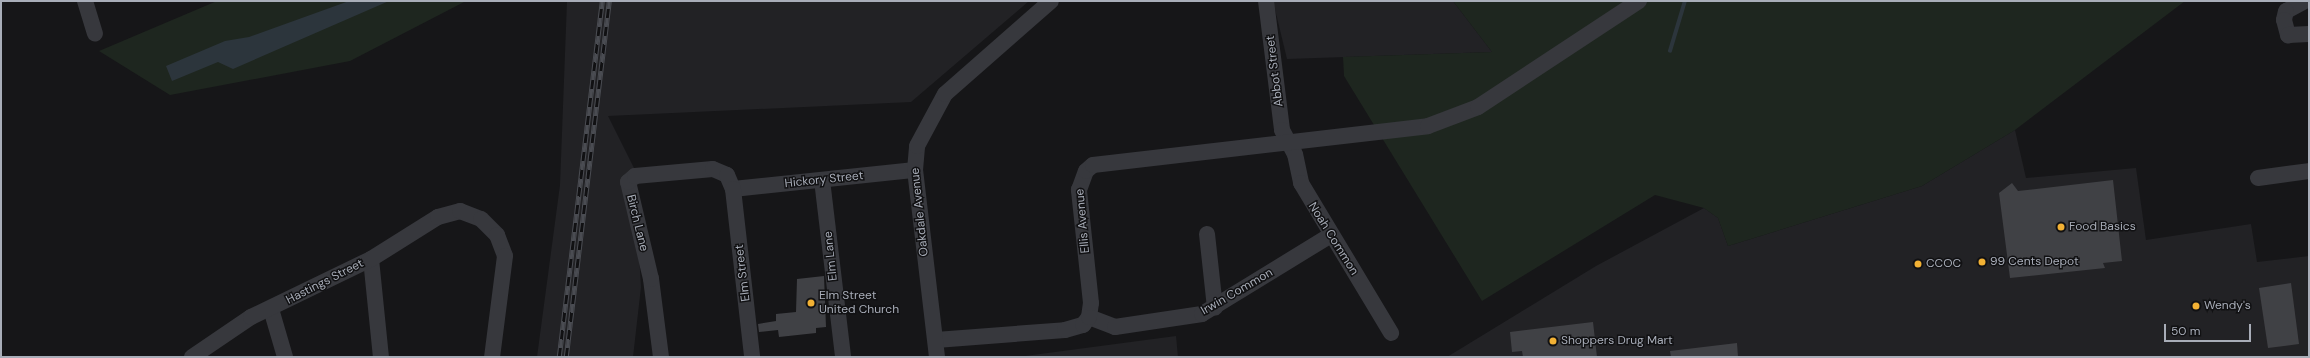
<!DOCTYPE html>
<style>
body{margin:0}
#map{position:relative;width:2310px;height:358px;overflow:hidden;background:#161618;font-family:"DM Sans",sans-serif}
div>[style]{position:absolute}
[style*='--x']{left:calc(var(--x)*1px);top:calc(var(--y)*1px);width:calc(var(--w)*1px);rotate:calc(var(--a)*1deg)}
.built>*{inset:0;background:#222225}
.green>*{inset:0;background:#1e261f}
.water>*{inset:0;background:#2c353c}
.stream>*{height:3.5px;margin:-1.75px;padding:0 1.75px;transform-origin:1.75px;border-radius:1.75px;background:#2c353c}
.building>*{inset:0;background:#404145}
.minor>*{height:16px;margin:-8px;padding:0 8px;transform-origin:8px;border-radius:8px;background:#37383d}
.rail>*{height:4.5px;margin-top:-2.25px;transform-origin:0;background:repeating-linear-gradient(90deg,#111113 0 9px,#4a4c52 0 18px);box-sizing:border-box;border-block:1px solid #4a4c52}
.dots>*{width:11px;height:11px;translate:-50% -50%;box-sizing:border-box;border:2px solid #111113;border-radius:50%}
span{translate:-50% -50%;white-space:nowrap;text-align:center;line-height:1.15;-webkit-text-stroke:3px #111113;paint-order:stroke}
.street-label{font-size:12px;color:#a8adb8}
.poi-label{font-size:12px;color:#a8adb8}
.left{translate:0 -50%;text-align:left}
.frame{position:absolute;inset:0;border:2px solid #a8adb8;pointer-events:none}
.scale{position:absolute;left:2164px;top:324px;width:87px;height:18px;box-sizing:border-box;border:2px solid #a8adb8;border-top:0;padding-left:5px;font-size:12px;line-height:14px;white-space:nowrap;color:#a8adb8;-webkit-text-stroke:3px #111113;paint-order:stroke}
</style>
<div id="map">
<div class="built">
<div style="clip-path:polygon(567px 1px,1029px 1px,911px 102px,608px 116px,634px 168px,641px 287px,633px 357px,537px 357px,560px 185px)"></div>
<div style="clip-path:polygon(1273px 1px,1453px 1px,1492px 52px,1287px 59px)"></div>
<div style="clip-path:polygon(2015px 130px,2026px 178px,2136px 168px,2146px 240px,2251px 224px,2257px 262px,2309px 256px,2309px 357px,1447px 357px,1596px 266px,1704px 208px,1718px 218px,1728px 246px,1922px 186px)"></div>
<div style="clip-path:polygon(1176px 336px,1178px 357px,1026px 357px,1025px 356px)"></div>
</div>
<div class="green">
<div style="clip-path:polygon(217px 1px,466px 1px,350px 61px,170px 95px,99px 51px)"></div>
<div style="clip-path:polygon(1453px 1px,2185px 1px,2015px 130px,1922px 186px,1728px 246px,1718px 218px,1704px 208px,1655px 195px,1482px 301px,1344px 76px,1343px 57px,1492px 52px)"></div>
</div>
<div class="water">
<div style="clip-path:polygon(349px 1px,389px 1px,233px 69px,218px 62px,172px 81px,166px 66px,225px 41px,249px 37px)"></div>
</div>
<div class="stream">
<div style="--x:1670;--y:51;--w:52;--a:-73.3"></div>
</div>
<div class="building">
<div style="clip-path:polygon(2113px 180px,2122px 261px,2103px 263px,2105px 268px,2010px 278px,1999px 193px,2012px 183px,2018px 191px)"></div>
<div style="clip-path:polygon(824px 276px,826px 327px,816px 328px,816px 333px,779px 337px,778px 330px,759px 332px,758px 324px,776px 321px,776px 314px,796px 312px,797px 279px)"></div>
<div style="clip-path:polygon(2291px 283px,2299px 344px,2268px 348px,2259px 288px)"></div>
<div style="clip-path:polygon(1593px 322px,1597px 357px,1523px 357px,1522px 351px,1512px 352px,1510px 332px)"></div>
<div style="clip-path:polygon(1737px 343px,1738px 357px,1671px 357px,1670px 351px)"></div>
</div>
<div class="minor">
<div style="--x:85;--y:1;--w:34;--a:73"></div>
<div style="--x:1266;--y:1;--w:130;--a:82.9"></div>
<div style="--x:1282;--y:130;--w:27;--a:62"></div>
<div style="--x:1295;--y:154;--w:30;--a:78"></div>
<div style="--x:1301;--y:183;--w:175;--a:59"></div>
<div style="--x:2305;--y:1;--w:21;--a:152"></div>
<div style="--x:2286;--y:11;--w:9;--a:103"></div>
<div style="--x:2284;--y:20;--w:16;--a:75"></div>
<div style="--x:2288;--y:35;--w:21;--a:-3"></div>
<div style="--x:2258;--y:178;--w:51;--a:-7.8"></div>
<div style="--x:822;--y:180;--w:178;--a:83.2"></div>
<div style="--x:733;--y:189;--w:183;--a:-6"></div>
<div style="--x:1207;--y:234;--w:74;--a:83.8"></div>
<div style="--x:371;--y:259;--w:99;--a:84.2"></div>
<div style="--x:271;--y:309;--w:50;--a:73.7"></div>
<div style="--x:1089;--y:317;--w:28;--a:21"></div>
<div style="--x:1115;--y:327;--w:88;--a:-8.5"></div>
<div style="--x:1202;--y:314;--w:151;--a:-31.5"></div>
<div style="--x:936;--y:340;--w:129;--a:-4.4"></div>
<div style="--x:1065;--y:330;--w:19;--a:-16"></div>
<div style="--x:1083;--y:325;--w:10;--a:-53"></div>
<div style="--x:1089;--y:317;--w:14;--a:-82"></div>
<div style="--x:1091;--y:303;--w:114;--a:-96.1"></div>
<div style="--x:1079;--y:190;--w:20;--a:-70"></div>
<div style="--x:1086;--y:171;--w:9;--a:-41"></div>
<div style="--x:1093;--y:165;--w:337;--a:-6.6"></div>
<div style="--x:1428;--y:126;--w:53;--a:-20.8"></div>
<div style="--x:1478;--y:107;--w:193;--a:-33.4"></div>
<div style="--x:192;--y:357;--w:71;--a:-34.1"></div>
<div style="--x:251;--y:317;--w:133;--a:-25.8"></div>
<div style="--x:371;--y:259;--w:79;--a:-32.1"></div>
<div style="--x:438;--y:217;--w:23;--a:-15"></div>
<div style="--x:460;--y:211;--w:22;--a:21"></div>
<div style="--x:481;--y:219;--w:23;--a:45"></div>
<div style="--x:497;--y:235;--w:22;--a:69"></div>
<div style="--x:505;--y:256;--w:102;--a:97.3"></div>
<div style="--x:661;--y:357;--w:79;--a:-97.3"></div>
<div style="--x:651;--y:279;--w:100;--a:-103.3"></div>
<div style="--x:628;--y:182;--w:9;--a:-41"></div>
<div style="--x:635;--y:176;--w:78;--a:-5.1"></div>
<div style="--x:713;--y:169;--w:15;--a:23"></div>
<div style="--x:727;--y:175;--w:15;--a:67"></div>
<div style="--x:733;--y:189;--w:169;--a:83.5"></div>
<div style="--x:937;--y:357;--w:188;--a:-96.7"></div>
<div style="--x:915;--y:170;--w:24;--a:-85"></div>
<div style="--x:917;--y:146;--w:59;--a:-61.7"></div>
<div style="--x:945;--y:94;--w:141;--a:-41.3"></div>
</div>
<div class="rail">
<div style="--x:559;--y:357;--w:359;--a:-83.1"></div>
<div style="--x:566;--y:357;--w:359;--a:-83.1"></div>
</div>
<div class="dots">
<div style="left:2061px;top:227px;background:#f2b134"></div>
<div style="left:1982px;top:262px;background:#f2b134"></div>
<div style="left:1918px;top:264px;background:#f2b134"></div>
<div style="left:811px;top:303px;background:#f2b134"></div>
<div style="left:2196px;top:306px;background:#f2b134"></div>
<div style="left:1553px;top:341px;background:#f2b134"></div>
</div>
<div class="street-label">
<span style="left:1275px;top:71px;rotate:-97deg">Abbot Street</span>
<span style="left:824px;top:180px;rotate:-6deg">Hickory Street</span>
<span style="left:920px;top:212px;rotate:-96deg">Oakdale Avenue</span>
<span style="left:1083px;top:221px;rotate:-95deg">Ellis Avenue</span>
<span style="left:637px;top:223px;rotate:76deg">Birch Lane</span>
<span style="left:1333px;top:239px;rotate:58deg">Noah Common</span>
<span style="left:831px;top:256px;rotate:-96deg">Elm Lane</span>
<span style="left:743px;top:273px;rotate:-97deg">Elm Street</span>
<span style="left:325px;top:282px;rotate:-27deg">Hastings Street</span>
<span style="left:1237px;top:292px;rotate:-30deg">Irwin Common</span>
</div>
<div class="poi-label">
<span class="left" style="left:2069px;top:227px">Food Basics</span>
<span class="left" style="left:1990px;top:262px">99 Cents Depot</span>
<span class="left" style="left:1926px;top:264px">CCOC</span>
<span class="left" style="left:819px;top:303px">Elm Street<br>United Church</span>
<span class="left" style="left:2204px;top:306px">Wendy's</span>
<span class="left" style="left:1561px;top:341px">Shoppers Drug Mart</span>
</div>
<div class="frame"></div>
<div class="scale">50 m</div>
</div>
